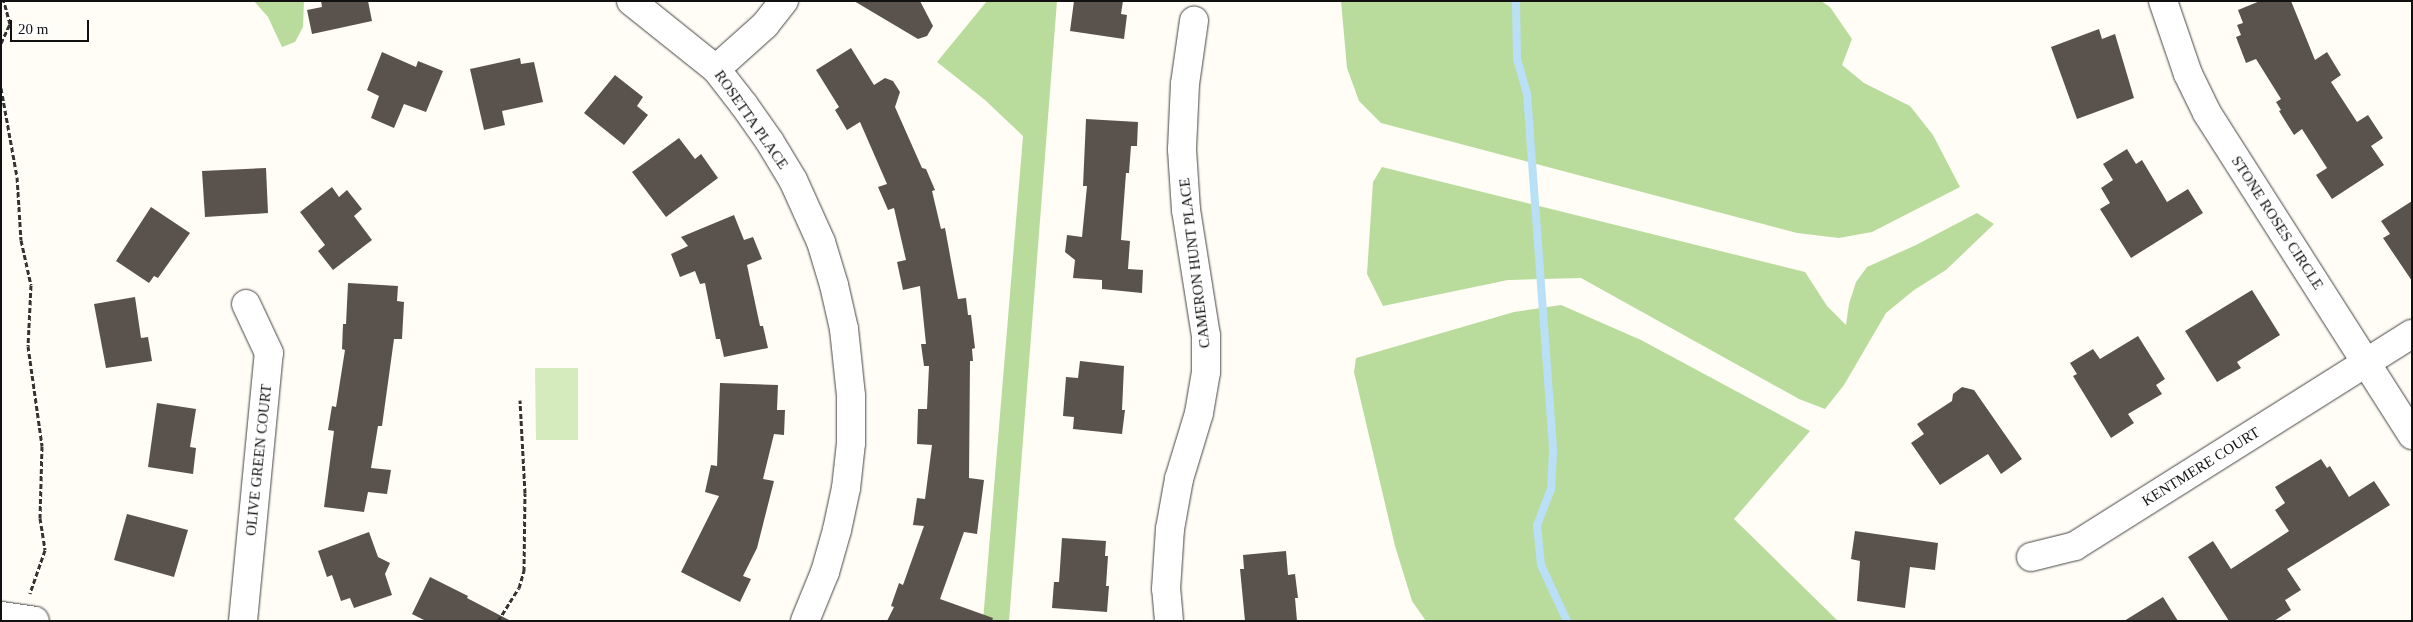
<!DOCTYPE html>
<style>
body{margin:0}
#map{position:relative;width:2413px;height:622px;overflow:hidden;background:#fffdf5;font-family:"Times New Roman",serif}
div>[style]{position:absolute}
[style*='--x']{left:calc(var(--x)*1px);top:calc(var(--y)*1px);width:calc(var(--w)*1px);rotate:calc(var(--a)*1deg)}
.green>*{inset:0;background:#d5ebbd}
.forest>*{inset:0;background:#b9dc9c}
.stream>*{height:8px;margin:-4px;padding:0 4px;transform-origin:4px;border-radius:4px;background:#b9e0f7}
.building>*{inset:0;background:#5a524d}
.path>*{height:3px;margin-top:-1.5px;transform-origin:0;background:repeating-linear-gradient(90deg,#333 0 5px,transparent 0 7.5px)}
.roads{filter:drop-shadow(0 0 1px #444) drop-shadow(0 0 1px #444)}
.minor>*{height:28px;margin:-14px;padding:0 14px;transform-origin:14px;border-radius:14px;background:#fff}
span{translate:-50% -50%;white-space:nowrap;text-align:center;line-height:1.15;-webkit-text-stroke:5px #fff;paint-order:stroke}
.street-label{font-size:15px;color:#111}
.frame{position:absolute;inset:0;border:2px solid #111;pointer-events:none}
.scale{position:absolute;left:10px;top:20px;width:79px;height:22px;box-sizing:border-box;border:2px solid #111;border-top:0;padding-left:6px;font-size:15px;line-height:18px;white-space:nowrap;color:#111;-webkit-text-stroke:4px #fff;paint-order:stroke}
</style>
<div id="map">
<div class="green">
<div style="clip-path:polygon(535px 368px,578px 368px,578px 440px,536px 440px)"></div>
</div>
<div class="forest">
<div style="clip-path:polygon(254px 1px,304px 1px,303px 27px,295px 42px,282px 47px,268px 17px)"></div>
<div style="clip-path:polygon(987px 1px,1057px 1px,1009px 621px,983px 621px,1023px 136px,985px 100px,937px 62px)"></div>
<div style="clip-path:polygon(1341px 1px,1821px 1px,1830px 7px,1852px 39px,1842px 65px,1864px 83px,1910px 106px,1933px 135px,1960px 187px,1872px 232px,1839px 238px,1797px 233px,1381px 123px,1359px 101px,1347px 68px)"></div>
<div style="clip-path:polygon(1382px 167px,1805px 272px,1827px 306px,1846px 325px,1849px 304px,1856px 282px,1867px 267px,1916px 245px,1977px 213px,1994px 224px,1946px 270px,1914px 290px,1886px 313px,1844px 385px,1825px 409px,1799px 399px,1581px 278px,1508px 280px,1383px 306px,1367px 274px,1373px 182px)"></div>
<div style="clip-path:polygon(1561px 305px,1641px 340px,1810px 431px,1734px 519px,1838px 621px,1426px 621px,1412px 601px,1395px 546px,1354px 372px,1356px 358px,1514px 312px)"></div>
</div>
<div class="stream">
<div style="--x:1516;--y:1;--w:58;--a:89"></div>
<div style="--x:1517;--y:59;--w:36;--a:74"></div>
<div style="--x:1527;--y:94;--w:359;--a:85.8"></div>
<div style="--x:1553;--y:452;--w:37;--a:93"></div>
<div style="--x:1551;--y:489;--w:39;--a:111"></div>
<div style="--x:1537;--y:525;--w:40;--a:84.3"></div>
<div style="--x:1541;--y:565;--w:62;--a:65.1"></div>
</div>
<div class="building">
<div style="clip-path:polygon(321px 1px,368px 1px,372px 21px,312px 34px,307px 10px,322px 7px)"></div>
<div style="clip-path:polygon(854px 1px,920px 1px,933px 26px,927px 36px,918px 39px)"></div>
<div style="clip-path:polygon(1074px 1px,1123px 1px,1121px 14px,1127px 15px,1124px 39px,1070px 31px)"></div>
<div style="clip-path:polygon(2260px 1px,2291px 1px,2315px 60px,2327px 52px,2341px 75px,2331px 82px,2357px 122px,2368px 115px,2383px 138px,2371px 146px,2384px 165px,2332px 199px,2316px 175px,2327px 168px,2302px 129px,2294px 135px,2279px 111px,2281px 110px,2276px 102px,2281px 99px,2256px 59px,2246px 63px,2236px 37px,2241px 35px,2237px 25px,2243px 23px,2238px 10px)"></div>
<div style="clip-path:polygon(2099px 29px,2102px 39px,2115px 34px,2134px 98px,2077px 119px,2051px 47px)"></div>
<div style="clip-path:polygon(851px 48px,874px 85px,885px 78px,893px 81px,900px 92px,895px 107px,922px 168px,926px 169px,935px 190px,932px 191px,941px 229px,945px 228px,958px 299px,966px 298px,968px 315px,971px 315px,975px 348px,972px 349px,973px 361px,970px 361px,969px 478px,984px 480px,977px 534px,964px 532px,940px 599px,993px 618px,992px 621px,887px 621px,894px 607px,891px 606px,899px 583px,903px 585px,924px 526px,913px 525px,917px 498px,925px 499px,932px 445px,917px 444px,918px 409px,927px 409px,929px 366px,924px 366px,921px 344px,926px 344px,920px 286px,903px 290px,897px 262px,906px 260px,894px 208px,888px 210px,878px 187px,887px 184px,860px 122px,847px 130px,835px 110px,839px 107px,816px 70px)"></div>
<div style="clip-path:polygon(382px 52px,416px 67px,418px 61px,443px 71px,426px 112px,404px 104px,394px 128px,371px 118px,379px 96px,367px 90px)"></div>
<div style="clip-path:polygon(520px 58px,521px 64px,534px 62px,543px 102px,502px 111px,505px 125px,484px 130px,470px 69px)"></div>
<div style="clip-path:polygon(615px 75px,643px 97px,637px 106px,648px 115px,624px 145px,584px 113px)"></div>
<div style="clip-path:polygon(1086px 119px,1138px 122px,1137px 146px,1131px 146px,1129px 173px,1126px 173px,1121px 240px,1130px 241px,1128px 269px,1143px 270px,1142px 293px,1102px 289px,1102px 280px,1073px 278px,1075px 260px,1065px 252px,1067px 235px,1082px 237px,1087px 186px,1083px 186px)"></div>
<div style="clip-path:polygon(679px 138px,695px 159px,701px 154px,718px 178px,666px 217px,632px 172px)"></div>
<div style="clip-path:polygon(2127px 149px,2136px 164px,2142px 160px,2167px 202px,2188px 189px,2203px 213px,2131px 258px,2100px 209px,2110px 203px,2101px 188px,2113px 180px,2103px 164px)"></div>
<div style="clip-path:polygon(266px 168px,268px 213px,205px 217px,202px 171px)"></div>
<div style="clip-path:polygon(332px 187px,339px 197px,347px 190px,362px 209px,354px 216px,372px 240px,333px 270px,318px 251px,325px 245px,300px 212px)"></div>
<div style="clip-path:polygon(2412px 201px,2412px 281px,2383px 238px,2390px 234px,2381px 221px)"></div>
<div style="clip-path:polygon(151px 207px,190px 233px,158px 278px,154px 276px,149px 283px,116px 261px)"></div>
<div style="clip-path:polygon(734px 215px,744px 240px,753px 237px,762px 259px,747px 265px,760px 326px,763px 326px,768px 348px,724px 357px,720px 339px,716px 339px,705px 283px,700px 284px,695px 271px,680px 277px,671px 254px,688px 246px,681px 237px)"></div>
<div style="clip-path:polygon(348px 283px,398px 286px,397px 301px,404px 302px,402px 339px,394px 339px,382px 426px,378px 426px,371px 468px,391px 470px,387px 494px,368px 492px,364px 512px,324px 507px,334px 431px,328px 430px,332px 406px,336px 407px,345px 350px,342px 349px,343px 324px,346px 324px)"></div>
<div style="clip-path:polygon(2252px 290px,2280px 335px,2237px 362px,2241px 368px,2217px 382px,2185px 331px)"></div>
<div style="clip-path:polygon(135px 297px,141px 338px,148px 337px,152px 361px,106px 368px,94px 304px)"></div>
<div style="clip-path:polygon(2138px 336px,2165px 379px,2156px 385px,2162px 394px,2128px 414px,2134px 423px,2111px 438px,2073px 376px,2077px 374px,2070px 363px,2093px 349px,2100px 359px)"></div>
<div style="clip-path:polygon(1080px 361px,1124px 366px,1122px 410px,1125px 410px,1122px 434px,1073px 429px,1074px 417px,1063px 416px,1066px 377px,1078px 378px)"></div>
<div style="clip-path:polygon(720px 383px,778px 385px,777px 410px,785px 410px,784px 435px,774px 434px,763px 479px,774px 481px,757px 548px,743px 576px,751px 579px,740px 602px,681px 572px,719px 496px,705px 492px,711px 465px,717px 466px)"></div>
<div style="clip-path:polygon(1962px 387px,1974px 390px,2022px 459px,2001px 474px,1988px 454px,1940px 485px,1911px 443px,1924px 434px,1917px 424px,1952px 401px,1953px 394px)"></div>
<div style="clip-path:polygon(157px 403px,196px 409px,190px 447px,196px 448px,193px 474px,148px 467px)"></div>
<div style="clip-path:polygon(2321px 459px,2327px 468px,2330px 466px,2349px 497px,2374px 481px,2390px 505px,2287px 569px,2301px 590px,2285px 600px,2291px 610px,2274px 621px,2229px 621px,2188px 557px,2213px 541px,2231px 569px,2289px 531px,2275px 510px,2285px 503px,2275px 487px)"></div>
<div style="clip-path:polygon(127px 514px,188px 530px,174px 577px,114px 560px)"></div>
<div style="clip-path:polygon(1855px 531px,1938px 543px,1935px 570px,1910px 567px,1905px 608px,1857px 601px,1860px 561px,1851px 559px)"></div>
<div style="clip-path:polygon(369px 532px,378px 557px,390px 563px,385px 574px,392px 595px,354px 608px,350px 598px,341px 601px,332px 575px,327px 577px,318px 551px)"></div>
<div style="clip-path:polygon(1062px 538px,1106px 541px,1105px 556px,1108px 556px,1106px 586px,1109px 586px,1107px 612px,1052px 608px,1054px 582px,1059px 582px)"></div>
<div style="clip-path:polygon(1286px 551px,1288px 575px,1295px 574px,1298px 598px,1295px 598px,1297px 621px,1245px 621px,1240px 569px,1244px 569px,1243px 555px)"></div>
<div style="clip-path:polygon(430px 577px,468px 596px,467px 598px,511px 621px,426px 621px,412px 614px)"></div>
<div style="clip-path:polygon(2163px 597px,2178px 621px,2124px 621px)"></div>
</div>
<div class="path">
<div style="--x:1;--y:43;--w:21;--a:-65"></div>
<div style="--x:10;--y:24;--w:24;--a:-105"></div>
<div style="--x:1;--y:88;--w:90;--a:79.8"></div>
<div style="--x:17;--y:177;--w:63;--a:86.4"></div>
<div style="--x:21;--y:240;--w:46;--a:77.5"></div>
<div style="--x:31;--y:285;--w:61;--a:92.8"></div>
<div style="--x:28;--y:346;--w:101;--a:82"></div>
<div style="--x:42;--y:446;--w:72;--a:91.6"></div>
<div style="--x:40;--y:518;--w:32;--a:81"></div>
<div style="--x:45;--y:550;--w:46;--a:109.2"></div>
<div style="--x:498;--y:621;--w:39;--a:-58"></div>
<div style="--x:519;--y:588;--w:18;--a:-74"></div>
<div style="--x:524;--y:571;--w:78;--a:-89.3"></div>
<div style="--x:525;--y:493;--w:93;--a:-93.1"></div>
</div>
<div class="roads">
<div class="minor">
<div style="--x:631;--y:1;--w:109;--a:38.7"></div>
<div style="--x:716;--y:69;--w:46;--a:52.1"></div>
<div style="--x:744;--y:105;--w:45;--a:54.9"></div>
<div style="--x:770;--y:142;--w:44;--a:58.8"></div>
<div style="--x:793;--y:180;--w:68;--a:65.7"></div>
<div style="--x:821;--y:242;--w:45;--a:73.2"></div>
<div style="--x:834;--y:285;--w:45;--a:77.2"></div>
<div style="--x:844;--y:329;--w:67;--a:84"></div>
<div style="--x:851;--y:396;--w:47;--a:90"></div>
<div style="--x:851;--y:443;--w:45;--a:96.3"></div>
<div style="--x:846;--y:488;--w:43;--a:102.1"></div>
<div style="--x:837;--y:530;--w:44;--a:105.9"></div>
<div style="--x:825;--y:572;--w:53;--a:112.2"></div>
<div style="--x:2163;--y:1;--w:77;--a:71.1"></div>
<div style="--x:2188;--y:74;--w:43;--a:64"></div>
<div style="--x:2207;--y:113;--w:382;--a:57.5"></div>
<div style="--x:716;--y:69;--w:66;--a:-41.9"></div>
<div style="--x:765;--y:25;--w:31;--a:-52"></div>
<div style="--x:2031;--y:557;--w:45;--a:-14"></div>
<div style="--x:2075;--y:546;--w:398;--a:-32.2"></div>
<div style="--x:1;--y:616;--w:34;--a:8"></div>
<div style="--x:243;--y:621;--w:269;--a:-84.5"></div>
<div style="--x:269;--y:353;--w:54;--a:-115.1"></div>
<div style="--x:1169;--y:621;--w:32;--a:-95"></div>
<div style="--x:1166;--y:589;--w:60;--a:-86.2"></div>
<div style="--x:1170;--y:529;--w:51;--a:-79.8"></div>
<div style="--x:1179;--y:479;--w:69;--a:-73.1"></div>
<div style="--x:1199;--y:413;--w:42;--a:-80.3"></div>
<div style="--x:1206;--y:372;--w:36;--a:-90"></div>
<div style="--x:1206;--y:336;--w:128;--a:-99"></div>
<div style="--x:1186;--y:210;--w:61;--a:-93.8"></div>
<div style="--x:1182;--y:149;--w:65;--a:-87.4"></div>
<div style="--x:1185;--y:84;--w:64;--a:-81.9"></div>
</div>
</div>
<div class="street-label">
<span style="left:751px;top:120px;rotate:55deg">ROSETTA PLACE</span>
<span style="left:2277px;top:223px;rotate:57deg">STONE ROSES CIRCLE</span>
<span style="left:1195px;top:263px;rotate:-97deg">CAMERON HUNT PLACE</span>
<span style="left:259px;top:460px;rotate:-84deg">OLIVE GREEN COURT</span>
<span style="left:2201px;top:467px;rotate:-32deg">KENTMERE COURT</span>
</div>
<div class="frame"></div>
<div class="scale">20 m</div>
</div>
